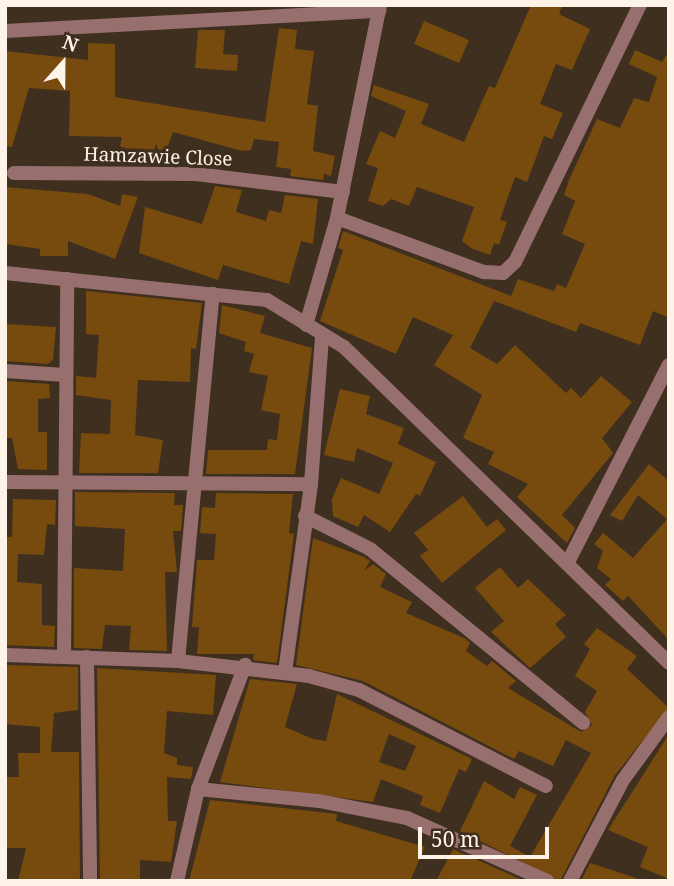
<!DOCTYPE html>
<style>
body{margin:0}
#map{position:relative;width:674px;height:886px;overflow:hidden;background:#3f2f1f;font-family:"Noto Serif",serif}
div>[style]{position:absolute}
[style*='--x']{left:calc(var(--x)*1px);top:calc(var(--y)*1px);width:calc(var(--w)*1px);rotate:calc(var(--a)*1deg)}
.building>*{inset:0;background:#774a0d}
.street>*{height:14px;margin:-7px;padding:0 7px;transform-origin:7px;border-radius:7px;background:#986f6f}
span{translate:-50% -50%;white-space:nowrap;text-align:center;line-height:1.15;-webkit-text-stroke:7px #3f2f1f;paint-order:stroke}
.street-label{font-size:19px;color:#fdf3e8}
.frame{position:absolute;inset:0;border:7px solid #fdf3e8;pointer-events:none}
.north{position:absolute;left:28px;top:28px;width:70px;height:70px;-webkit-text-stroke:5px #3f2f1f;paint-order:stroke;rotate:21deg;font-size:19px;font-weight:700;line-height:28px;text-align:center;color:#fdf3e8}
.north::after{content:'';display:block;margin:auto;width:24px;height:32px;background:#fdf3e8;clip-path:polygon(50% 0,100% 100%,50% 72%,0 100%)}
.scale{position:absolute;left:418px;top:827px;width:131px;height:32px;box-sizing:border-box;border:4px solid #fdf3e8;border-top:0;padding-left:9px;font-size:21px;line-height:24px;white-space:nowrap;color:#fdf3e8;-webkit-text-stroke:5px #3f2f1f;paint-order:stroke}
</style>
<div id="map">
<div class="building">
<div style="clip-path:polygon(531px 5px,563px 5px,559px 14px,590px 29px,572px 70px,556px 64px,540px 104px,563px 113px,552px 139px,544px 136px,527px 182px,515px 177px,500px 220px,507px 222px,499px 245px,494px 243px,490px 255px,471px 248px,462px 241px,474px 207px,417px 187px,409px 206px,391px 199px,383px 206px,368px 201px,378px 168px,366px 164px,380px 131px,395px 138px,406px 111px,371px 96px,374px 85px,429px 104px,421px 124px,464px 142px,489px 86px,495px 88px)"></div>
<div style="clip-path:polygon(424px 21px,469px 40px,459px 63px,414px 44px)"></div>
<div style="clip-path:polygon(279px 28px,297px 30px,295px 49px,314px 51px,307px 104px,318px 106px,313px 151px,335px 156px,331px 176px,324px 174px,323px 180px,290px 176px,291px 169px,276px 167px,279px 142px,254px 139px,251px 150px,242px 151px,173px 132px,162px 163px,120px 146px,122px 137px,69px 136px,70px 91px,29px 88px,12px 147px,5px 146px,5px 51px,88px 60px,88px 43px,115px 44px,115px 97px,265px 122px)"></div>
<div style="clip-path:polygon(198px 30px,225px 30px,223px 54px,238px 55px,237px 71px,195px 68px)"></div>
<div style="clip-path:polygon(635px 50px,662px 62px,669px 51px,669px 318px,653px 311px,640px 345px,580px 323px,576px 332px,494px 301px,470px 348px,497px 364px,515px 345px,566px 393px,571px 388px,581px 398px,601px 376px,632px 402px,602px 438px,613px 453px,562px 515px,575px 528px,567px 543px,517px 497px,528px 484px,488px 464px,494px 452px,463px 438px,482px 395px,434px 365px,453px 335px,413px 317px,396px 354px,320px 321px,343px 250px,338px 248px,343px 231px,511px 296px,518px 279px,554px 291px,557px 284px,566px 288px,585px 244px,562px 234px,575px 201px,564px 195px,569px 180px,597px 119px,620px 128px,634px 98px,649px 102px,657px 77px,629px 64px)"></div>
<div style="clip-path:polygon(215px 186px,242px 190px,236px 212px,266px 221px,269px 210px,281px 213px,285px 195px,318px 199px,313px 244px,301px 241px,289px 284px,223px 265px,218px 280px,139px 253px,145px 207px,202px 224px)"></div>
<div style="clip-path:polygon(5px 187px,88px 194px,120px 206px,122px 194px,138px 197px,115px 259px,68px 241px,68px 256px,40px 256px,40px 249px,5px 244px)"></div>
<div style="clip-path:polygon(86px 291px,202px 303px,196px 349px,191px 348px,190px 382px,138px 380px,135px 435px,163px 440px,158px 473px,79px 473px,81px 433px,110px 434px,111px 400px,76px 395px,76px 376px,96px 378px,99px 335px,86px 334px)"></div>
<div style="clip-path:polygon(222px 305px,265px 316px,260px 333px,312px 348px,295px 474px,206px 474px,208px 450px,267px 450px,268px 439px,277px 440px,280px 414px,261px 410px,268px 376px,249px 372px,254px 354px,244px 351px,246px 342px,219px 333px)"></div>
<div style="clip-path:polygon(5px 324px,56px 327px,53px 360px,48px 364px,5px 361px)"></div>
<div style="clip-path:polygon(5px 381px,49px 384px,50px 398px,38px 399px,38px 432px,47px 432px,47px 470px,18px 469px,12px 438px,5px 438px)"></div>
<div style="clip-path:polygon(340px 389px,370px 396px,366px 414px,404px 428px,398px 444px,436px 462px,420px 496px,416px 494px,390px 532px,364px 515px,358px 527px,333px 516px,332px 499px,341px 478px,379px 494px,393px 463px,357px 448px,354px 462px,324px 455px)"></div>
<div style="clip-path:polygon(649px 464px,669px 481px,669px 640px,628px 596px,623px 601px,605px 585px,611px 579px,597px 568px,603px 551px,594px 544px,603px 533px,633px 558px,667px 519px,638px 495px,622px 521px,610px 515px)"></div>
<div style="clip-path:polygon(75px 492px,175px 493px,174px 505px,183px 505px,181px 531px,173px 531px,177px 572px,165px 572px,167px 651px,129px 650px,131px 626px,105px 625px,102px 649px,74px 648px,74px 568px,123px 571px,125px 529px,75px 526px)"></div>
<div style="clip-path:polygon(216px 493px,293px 494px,289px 533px,294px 534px,277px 663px,253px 660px,254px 654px,197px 654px,199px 627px,192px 627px,197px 560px,214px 560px,216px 534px,200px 533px,202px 507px,215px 508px)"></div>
<div style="clip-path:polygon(463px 496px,487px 527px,497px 519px,506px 530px,442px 583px,420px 556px,428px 550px,414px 533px)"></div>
<div style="clip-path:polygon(13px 499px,56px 500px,55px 525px,47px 524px,44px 555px,18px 554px,17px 582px,42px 584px,42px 625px,55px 626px,54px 647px,5px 645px,5px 537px,12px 537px)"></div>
<div style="clip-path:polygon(313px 538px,364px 557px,370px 561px,364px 571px,373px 564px,386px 574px,380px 587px,412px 602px,406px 613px,466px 639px,470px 643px,466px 651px,487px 666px,492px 661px,516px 681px,508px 688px,581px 732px,592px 725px,585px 712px,597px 691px,575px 676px,590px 649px,584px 644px,597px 628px,637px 656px,627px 669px,669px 708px,615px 775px,560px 881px,460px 831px,484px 781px,514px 799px,520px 787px,537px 795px,510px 846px,530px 857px,591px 753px,566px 740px,553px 766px,519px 751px,514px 759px,363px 681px,296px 665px)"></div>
<div style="clip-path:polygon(500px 567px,518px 588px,528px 579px,566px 615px,555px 624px,566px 637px,530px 668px,491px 632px,504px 621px,475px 588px)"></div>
<div style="clip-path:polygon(5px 665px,78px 667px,78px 710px,54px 713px,51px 752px,79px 752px,80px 881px,18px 881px,26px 848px,7px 848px,5px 777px,19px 777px,18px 753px,40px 753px,40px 727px,5px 724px)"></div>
<div style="clip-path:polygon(97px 668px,216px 675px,213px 715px,167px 711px,164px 753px,177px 758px,177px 765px,193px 767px,191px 779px,167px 777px,168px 821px,177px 821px,171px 862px,140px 860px,140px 881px,100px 881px)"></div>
<div style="clip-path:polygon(evenodd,250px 679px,297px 684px,285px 727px,313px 739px,326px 741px,337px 694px,472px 759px,466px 772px,459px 769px,440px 813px,420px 805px,423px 796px,381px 779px,373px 802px,220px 782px,250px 679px,389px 734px,416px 746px,405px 771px,379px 762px,389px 734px)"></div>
<div style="clip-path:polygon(669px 734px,669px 879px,640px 867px,648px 847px,608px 830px)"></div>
<div style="clip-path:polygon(210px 800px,337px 814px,336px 821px,425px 847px,410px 881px,189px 881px)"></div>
<div style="clip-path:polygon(453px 849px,520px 879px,519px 881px,436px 881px)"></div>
<div style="clip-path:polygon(590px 863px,636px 878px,635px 881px,581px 881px)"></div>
</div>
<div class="street">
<div style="--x:5;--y:31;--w:375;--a:-3.1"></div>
<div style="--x:14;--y:173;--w:182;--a:0.3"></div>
<div style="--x:196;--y:174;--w:148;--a:7"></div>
<div style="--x:337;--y:218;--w:157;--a:20.2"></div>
<div style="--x:484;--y:272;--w:19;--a:3"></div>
<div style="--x:503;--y:273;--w:16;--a:-43"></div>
<div style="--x:515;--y:262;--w:286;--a:-64.1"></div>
<div style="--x:5;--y:273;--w:263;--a:5.9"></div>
<div style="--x:267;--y:300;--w:90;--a:31.4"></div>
<div style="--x:344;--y:347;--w:453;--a:44.2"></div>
<div style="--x:306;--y:325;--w:111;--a:-73.8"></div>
<div style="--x:337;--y:218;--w:217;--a:-78.6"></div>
<div style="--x:5;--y:371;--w:60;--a:3.8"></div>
<div style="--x:5;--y:482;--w:306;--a:0.4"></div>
<div style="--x:305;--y:516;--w:73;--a:26.9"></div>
<div style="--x:370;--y:549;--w:275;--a:39.2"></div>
<div style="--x:569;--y:560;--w:219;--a:-62.9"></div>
<div style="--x:5;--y:655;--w:173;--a:2"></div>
<div style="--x:178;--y:661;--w:132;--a:6.5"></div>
<div style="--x:309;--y:676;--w:52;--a:15.6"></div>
<div style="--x:359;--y:690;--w:210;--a:27.2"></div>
<div style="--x:64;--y:656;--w:377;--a:-89.5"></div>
<div style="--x:87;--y:657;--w:224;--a:89.2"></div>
<div style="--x:178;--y:661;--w:369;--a:-84.6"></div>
<div style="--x:285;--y:672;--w:190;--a:-82.1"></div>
<div style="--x:311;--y:484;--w:147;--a:-85.7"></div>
<div style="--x:198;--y:789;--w:122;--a:5.7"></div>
<div style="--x:319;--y:801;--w:90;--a:10.9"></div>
<div style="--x:407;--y:818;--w:154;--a:24.2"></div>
<div style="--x:177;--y:881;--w:94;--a:-77.1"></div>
<div style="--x:198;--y:789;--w:133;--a:-69.2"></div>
<div style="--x:570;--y:881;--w:114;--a:-62.3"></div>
<div style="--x:623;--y:780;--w:78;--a:-53.9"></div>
</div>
<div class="street-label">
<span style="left:158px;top:157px;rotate:2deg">Hamzawie Close</span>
</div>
<div class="frame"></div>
<div class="north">N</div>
<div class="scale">50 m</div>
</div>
